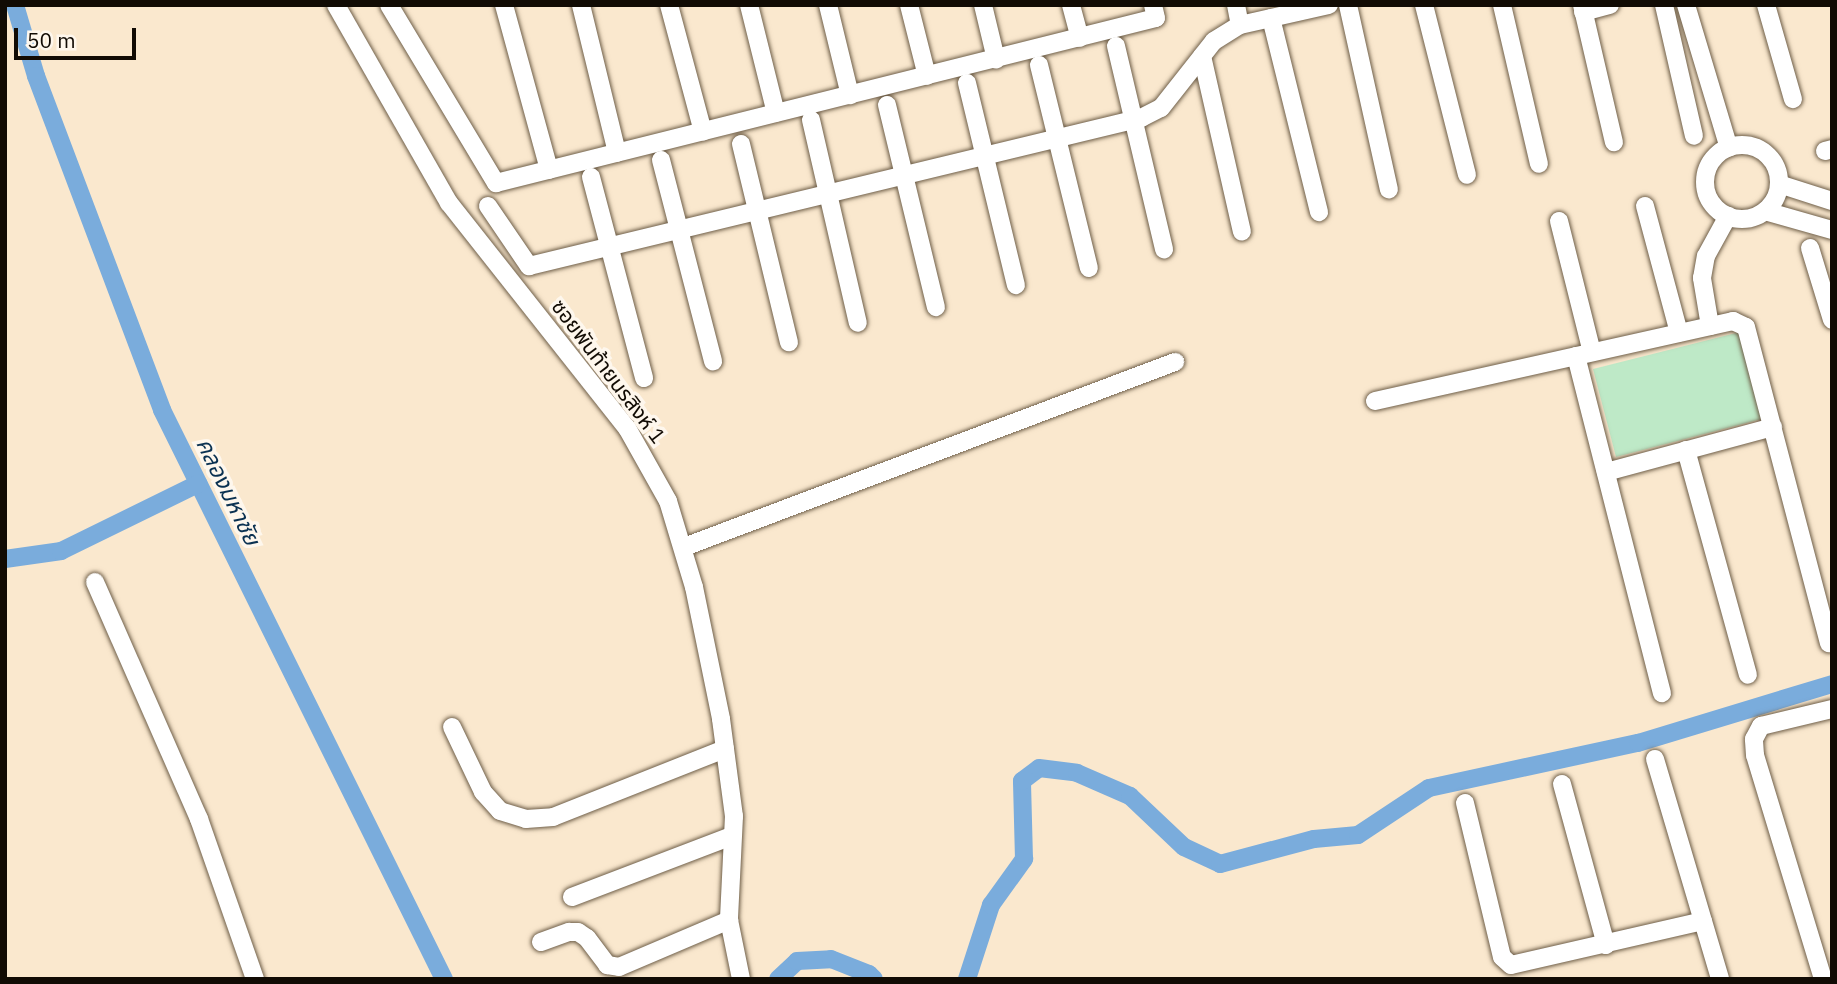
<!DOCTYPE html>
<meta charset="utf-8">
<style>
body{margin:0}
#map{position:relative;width:1837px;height:984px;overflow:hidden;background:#fae8ce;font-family:"IBM Plex Sans","Noto Sans Thai",sans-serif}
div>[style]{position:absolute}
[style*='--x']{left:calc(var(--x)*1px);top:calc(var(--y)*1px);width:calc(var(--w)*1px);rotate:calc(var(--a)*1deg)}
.green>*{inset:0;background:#bee9c7}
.canal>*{height:18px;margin:-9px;padding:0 9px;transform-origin:9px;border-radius:9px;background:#7aacdc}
.roads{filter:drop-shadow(0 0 2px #6e5e48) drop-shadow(0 0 2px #6e5e48)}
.minor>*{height:18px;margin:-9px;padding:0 9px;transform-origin:9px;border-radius:9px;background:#fff}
.minor>.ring{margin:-9px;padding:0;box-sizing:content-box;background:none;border:18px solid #fff;border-radius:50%}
span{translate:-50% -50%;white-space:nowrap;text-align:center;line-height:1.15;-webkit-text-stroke:7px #fef7ed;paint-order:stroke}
.street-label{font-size:21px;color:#110b04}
.water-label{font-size:23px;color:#0a3151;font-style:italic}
.frame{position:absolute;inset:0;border:7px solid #110b04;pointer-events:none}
.scale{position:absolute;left:14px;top:28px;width:122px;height:32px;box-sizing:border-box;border:4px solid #110b04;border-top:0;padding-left:9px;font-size:21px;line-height:24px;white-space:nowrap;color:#110b04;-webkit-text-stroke:5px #fef7ed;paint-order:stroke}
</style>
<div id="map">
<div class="green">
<div style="clip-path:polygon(1740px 332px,1762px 419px,1616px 457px,1593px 369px)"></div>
</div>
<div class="canal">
<div style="--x:15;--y:5;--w:74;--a:73.5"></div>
<div style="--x:36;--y:76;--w:357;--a:69.3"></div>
<div style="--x:162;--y:410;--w:635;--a:63.64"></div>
<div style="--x:5;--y:559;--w:57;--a:-8.1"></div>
<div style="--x:61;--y:551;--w:153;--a:-26.1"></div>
<div style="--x:778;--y:979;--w:26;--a:-43"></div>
<div style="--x:797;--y:961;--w:34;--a:-3"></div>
<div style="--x:831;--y:959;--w:41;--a:21.5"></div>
<div style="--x:869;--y:974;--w:7;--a:45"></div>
<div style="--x:967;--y:979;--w:78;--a:-72"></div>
<div style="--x:991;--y:905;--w:57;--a:-54.3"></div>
<div style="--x:1024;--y:859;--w:78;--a:-91.5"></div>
<div style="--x:1022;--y:781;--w:21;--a:-37"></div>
<div style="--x:1039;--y:768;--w:38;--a:7"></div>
<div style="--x:1077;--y:773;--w:58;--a:23.5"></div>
<div style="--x:1130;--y:796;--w:74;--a:43.4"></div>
<div style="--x:1184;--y:847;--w:40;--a:25"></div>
<div style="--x:1220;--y:864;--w:97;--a:-14.9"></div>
<div style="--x:1314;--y:839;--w:44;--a:-5.2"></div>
<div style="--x:1358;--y:835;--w:85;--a:-33.5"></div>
<div style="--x:1429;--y:788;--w:214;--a:-12.2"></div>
<div style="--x:1638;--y:743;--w:203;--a:-16.9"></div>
</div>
<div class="roads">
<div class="minor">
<div style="--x:336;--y:5;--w:228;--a:60.3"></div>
<div style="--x:449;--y:203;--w:287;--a:51.7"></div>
<div style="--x:627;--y:428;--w:84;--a:60.7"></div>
<div style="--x:668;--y:501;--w:90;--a:73.2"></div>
<div style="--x:694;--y:587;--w:135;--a:78.4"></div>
<div style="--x:721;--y:719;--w:98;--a:82.4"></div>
<div style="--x:734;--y:816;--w:104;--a:92.8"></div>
<div style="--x:729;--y:920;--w:60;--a:78.5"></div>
<div style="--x:389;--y:5;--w:208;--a:59"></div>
<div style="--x:496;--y:183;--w:680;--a:-14.04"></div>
<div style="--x:1156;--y:18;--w:13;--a:-103"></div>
<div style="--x:504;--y:5;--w:171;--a:74.7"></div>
<div style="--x:581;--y:5;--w:152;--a:76.3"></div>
<div style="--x:669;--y:5;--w:131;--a:75"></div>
<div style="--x:749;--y:5;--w:111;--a:76"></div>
<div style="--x:828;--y:5;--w:93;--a:76.3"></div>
<div style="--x:909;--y:5;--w:73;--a:75.8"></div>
<div style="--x:983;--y:5;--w:56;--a:76.5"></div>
<div style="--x:1071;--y:5;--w:34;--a:75"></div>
<div style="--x:1236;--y:5;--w:20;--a:79"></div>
<div style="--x:1348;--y:5;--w:189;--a:77.5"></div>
<div style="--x:1424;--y:5;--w:175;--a:75.8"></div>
<div style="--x:1502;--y:5;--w:163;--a:76.9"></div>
<div style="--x:1582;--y:5;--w:141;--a:76.9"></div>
<div style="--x:1664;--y:5;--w:134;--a:77.1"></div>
<div style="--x:1686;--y:5;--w:149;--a:73.3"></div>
<div style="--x:1766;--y:5;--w:98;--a:74"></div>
<div style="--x:1583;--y:12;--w:28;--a:-15"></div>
<div style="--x:1271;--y:18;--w:200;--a:76.1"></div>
<div style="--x:1116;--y:46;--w:209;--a:76.7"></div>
<div style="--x:1202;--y:56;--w:180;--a:77.2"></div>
<div style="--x:1039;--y:65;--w:209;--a:76.2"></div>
<div style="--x:967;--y:83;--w:208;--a:76.4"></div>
<div style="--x:887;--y:105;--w:208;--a:76.4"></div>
<div style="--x:811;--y:120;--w:208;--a:77"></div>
<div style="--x:741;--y:144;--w:204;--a:76.4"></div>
<div class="ring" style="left:1705px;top:145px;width:56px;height:56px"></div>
<div style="--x:1825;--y:151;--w:7;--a:-16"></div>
<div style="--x:661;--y:160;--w:208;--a:75.5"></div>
<div style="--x:591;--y:177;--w:208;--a:75.2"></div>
<div style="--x:1779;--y:184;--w:56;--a:17.8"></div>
<div style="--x:488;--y:206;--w:73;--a:55.7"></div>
<div style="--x:529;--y:266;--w:630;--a:-13.59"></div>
<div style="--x:1141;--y:118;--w:22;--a:-27"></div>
<div style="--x:1161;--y:108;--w:85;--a:-51.7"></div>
<div style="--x:1214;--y:41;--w:31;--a:-32"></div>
<div style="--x:1240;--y:25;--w:91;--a:-12.7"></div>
<div style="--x:1645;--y:206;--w:131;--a:75"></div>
<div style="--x:1765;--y:211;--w:70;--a:15.8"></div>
<div style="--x:1559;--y:221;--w:135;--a:75.9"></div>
<div style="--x:1810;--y:248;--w:75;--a:73"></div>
<div style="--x:1710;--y:326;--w:49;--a:-99.5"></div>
<div style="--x:1702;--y:278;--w:22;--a:-80"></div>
<div style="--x:1706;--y:256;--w:46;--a:-61.2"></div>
<div style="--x:1576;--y:356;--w:348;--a:75.7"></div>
<div style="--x:1375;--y:401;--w:367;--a:-12.6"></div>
<div style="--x:1733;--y:321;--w:14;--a:25"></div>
<div style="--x:1746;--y:327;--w:327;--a:75.3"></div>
<div style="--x:1686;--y:450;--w:233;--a:74.6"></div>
<div style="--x:1606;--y:472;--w:173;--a:-15.1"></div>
<div style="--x:684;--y:547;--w:525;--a:-20.65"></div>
<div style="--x:95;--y:582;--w:259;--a:66.3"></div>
<div style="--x:199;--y:819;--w:170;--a:70.7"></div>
<div style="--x:452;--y:727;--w:72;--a:64.5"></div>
<div style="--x:483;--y:792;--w:25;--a:48"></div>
<div style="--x:500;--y:811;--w:27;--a:17"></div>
<div style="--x:526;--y:819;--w:27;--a:-4"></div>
<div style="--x:553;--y:817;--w:185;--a:-21.6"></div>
<div style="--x:1655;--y:759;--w:229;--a:73.5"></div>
<div style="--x:1562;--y:784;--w:167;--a:74.7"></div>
<div style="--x:1465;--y:803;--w:158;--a:76.5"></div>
<div style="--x:1502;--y:957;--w:12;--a:42"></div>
<div style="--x:1511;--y:965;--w:197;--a:-12.9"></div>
<div style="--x:572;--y:897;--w:171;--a:-20.9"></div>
<div style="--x:541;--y:942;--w:30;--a:-20"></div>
<div style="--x:569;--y:932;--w:9;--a:0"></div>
<div style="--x:578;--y:932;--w:11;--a:34"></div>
<div style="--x:587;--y:938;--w:34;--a:53"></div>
<div style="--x:607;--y:965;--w:12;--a:9"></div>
<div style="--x:619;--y:967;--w:120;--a:-23.1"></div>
<div style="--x:1823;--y:979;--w:234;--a:-106.9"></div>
<div style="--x:1755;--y:755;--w:16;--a:-94"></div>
<div style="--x:1754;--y:739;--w:15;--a:-62"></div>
<div style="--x:1761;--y:726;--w:73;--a:-13.5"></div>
</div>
</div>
<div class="street-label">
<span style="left:609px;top:371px;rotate:53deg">ซอยพันท้ายนรสิงห์ 1</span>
</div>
<div class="water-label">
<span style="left:229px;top:491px;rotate:64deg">คลองมหาชัย</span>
</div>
<div class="frame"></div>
<div class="scale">50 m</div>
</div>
